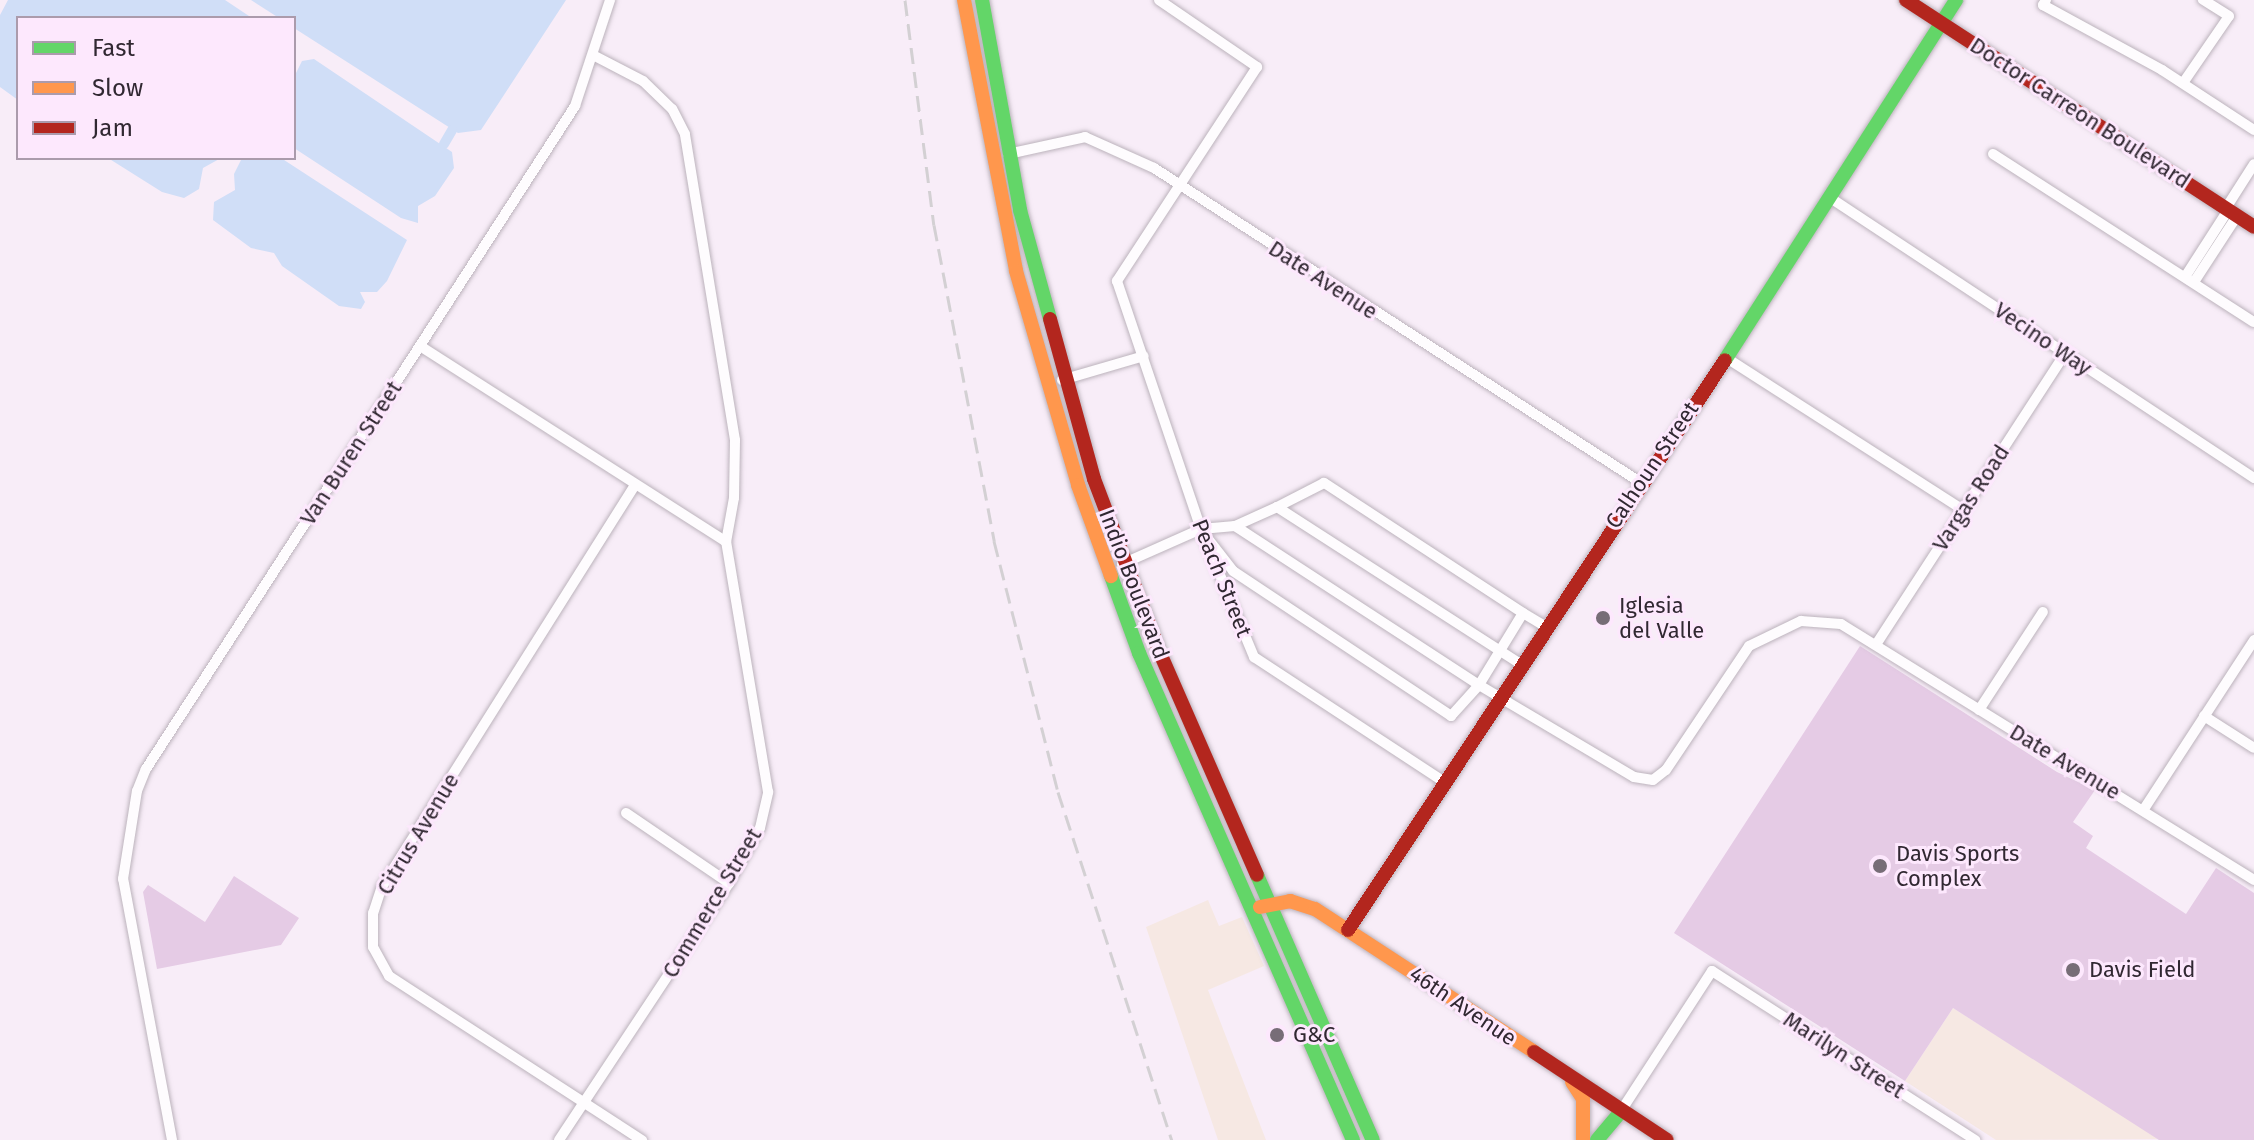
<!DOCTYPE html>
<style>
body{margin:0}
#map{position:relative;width:2254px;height:1140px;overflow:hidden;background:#f8edf8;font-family:"Fira Sans",sans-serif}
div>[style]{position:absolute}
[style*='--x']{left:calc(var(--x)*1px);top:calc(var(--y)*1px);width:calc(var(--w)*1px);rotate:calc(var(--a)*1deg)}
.industrial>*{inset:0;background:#f6e8e3}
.green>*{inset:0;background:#e5cbe5}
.water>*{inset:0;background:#d0def7}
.canal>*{height:10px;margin:-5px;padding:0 5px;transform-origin:5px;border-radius:5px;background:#d0def7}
.roads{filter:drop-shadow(0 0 2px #bcb3bc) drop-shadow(0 0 2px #bcb3bc)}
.street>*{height:10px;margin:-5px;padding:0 5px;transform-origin:5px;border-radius:5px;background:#fefcfe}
.fast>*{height:14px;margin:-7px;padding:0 7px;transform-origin:7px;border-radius:7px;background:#63d668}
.slow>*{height:14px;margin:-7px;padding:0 7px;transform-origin:7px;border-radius:7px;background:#ff974d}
.jam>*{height:14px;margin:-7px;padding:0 7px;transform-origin:7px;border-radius:7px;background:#b3261e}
.rail>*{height:3px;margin-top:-1.5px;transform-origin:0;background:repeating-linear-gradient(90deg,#d3d0d3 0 16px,transparent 0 24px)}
.dots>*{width:22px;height:22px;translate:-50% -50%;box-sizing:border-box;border:4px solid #fde8fd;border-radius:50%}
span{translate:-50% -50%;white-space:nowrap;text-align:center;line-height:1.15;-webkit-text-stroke:6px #fde8fd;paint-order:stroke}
.street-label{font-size:22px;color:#312832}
.poi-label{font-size:22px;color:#312832}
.left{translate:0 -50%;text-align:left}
.legend{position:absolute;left:16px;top:16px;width:280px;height:144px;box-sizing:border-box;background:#fde8fd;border:2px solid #ab9bac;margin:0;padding:10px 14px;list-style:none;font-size:24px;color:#312832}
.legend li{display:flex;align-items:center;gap:16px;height:40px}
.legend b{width:40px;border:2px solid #ab9bac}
</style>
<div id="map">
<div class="industrial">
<div style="clip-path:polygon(1208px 900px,1219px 926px,1242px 917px,1264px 966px,1208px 990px,1266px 1140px,1218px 1140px,1146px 927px)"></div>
<div style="clip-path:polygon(1953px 1008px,2160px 1139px,1996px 1140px,1905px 1081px)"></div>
</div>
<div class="green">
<div style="clip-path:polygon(1860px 646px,2057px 772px,2095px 790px,2073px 822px,2093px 836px,2086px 848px,2186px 914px,2216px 868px,2254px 893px,2254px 1140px,2159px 1140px,1953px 1008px,1905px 1081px,1674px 933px)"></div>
<div style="clip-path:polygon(234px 876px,299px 918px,281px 945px,157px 969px,143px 892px,148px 885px,205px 922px)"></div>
</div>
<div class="water">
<div style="clip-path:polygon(8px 0,225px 0,252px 18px,18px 18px,18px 100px,0 87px,0 15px)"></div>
<div style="clip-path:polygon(251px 0,566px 0,481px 130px,458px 133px,294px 28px,294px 18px,279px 18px)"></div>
<div style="clip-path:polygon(314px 59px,452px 152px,454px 168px,435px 196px,418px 206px,418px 223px,401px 218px,294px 148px,295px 75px,302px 61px)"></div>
<div style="clip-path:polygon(108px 158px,221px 158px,203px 168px,199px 189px,184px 198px,162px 192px)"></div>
<div style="clip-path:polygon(242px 158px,281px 158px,407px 240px,387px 281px,377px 292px,360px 292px,365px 302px,361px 309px,339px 306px,282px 266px,274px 253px,251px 248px,213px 220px,214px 202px,235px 190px,234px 174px)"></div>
</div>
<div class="canal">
<div style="--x:444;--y:144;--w:16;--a:-60"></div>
</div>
<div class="roads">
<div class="street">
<div style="--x:1159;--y:0;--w:119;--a:34.4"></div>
<div style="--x:1257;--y:67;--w:256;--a:123.2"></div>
<div style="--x:1117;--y:281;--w:262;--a:71.3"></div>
<div style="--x:1201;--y:529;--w:139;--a:67.5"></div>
<div style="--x:1254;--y:657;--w:230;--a:33.3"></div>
<div style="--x:2046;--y:0;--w:6;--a:121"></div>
<div style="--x:2043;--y:5;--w:136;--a:28.6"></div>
<div style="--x:2162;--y:70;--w:110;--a:33.1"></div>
<div style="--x:2183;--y:83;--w:81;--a:-55.5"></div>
<div style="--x:2229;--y:16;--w:31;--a:-148"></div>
<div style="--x:1008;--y:154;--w:79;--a:-12.4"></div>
<div style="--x:1085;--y:137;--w:76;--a:24.2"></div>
<div style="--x:1154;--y:168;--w:579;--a:32.87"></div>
<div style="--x:1993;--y:154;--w:310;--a:32.8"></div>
<div style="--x:1832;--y:199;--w:506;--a:33.47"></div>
<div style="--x:2226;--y:208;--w:52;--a:-57.5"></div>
<div style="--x:2185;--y:277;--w:80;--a:-57.3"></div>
<div style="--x:2194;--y:282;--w:79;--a:-56.9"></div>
<div style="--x:420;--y:346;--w:363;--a:32.6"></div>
<div style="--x:1725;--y:357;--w:283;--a:32.7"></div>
<div style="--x:1062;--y:380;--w:85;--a:-16.3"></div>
<div style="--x:635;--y:485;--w:474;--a:122.2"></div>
<div style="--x:382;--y:886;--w:28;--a:108"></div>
<div style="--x:373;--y:913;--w:34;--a:90"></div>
<div style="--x:373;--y:947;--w:33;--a:61"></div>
<div style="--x:389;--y:976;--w:302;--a:33"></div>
<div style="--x:1235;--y:526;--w:291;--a:33.1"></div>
<div style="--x:1479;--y:685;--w:180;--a:30.7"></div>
<div style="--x:1634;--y:777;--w:19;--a:9"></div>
<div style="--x:1653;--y:780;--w:16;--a:-38"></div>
<div style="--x:1666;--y:770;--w:149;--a:-56.2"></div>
<div style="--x:1749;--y:646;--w:58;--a:-25.7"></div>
<div style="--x:1801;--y:621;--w:40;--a:4.3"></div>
<div style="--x:1841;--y:624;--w:486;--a:31.8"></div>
<div style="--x:1209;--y:540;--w:39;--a:52"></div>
<div style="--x:1233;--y:571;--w:262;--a:33.6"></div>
<div style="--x:1451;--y:716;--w:42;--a:-47.9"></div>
<div style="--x:1479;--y:685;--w:84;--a:-58.6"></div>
<div style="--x:1523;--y:613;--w:238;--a:-146.8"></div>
<div style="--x:1324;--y:483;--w:53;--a:152.9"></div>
<div style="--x:1122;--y:564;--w:86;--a:-23.9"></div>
<div style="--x:1201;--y:529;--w:34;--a:-5"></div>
<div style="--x:1235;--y:526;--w:46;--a:-24.3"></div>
<div style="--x:1277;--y:507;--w:290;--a:32.8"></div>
<div style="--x:1523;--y:613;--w:27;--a:31"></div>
<div style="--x:1877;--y:643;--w:345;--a:-57"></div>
<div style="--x:1979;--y:710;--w:117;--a:-56.9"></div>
<div style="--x:2204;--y:716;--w:59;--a:32.6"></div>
<div style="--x:2144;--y:809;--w:202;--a:-56.9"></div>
<div style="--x:626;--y:813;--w:125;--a:34.2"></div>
<div style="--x:1621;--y:1111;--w:167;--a:-57"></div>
<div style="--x:1712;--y:971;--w:313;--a:32.7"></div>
<div style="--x:172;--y:1140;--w:266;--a:-100.6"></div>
<div style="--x:123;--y:879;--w:89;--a:-81"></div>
<div style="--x:137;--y:791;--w:24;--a:-68"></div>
<div style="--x:146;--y:769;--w:790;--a:-57.09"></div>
<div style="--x:575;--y:106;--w:112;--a:-71.7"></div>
<div style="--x:559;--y:1140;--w:308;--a:-56.5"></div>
<div style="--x:729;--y:883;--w:63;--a:-60.6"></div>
<div style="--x:760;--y:828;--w:37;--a:-77"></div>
<div style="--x:768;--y:792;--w:254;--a:-99.5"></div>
<div style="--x:726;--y:542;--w:45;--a:-79.7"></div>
<div style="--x:734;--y:498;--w:58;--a:-89"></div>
<div style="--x:735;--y:440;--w:310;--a:-99.3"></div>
<div style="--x:685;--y:134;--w:28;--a:-117"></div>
<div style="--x:672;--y:109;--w:40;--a:-136"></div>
<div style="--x:643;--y:81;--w:54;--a:-152.5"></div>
</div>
<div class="fast">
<div style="--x:982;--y:0;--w:213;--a:79.7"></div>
<div style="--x:1020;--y:210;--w:113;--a:74.6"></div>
<div style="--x:1725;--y:360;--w:428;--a:-57.3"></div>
<div style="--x:1111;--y:576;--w:82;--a:70"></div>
<div style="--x:1139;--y:653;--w:532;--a:66.28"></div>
<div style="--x:1257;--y:875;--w:289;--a:66.4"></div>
<div style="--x:1597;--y:1140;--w:38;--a:-50"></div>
</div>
<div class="slow">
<div style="--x:964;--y:0;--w:276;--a:79.1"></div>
<div style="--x:1016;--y:271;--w:223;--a:73.8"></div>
<div style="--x:1078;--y:485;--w:97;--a:70.1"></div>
<div style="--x:1260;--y:907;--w:31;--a:-11"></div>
<div style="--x:1290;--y:901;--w:26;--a:18"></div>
<div style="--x:1315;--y:909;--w:262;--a:33.1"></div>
<div style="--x:1572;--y:1082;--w:20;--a:57"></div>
<div style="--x:1583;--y:1099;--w:41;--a:90"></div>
</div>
<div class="jam">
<div style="--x:1906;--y:0;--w:415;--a:33.1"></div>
<div style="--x:1050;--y:319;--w:166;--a:74.6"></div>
<div style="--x:1094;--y:479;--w:186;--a:69.2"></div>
<div style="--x:1160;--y:653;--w:242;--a:66.4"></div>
<div style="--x:1348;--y:930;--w:683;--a:-56.52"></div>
<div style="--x:1534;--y:1052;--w:159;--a:33.5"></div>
</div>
</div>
<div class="rail">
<div style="--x:905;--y:0;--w:227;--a:82.7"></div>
<div style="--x:934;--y:225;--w:322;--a:79.2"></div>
<div style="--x:994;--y:541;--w:259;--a:75.7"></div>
<div style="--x:1058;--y:792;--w:366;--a:71.9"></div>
</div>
<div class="dots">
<div style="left:1603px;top:618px;background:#776d77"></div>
<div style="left:1880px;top:866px;background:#776d77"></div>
<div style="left:2073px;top:970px;background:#776d77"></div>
<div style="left:1277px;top:1035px;background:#776d77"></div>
</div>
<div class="street-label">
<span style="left:2080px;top:113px;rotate:33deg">Doctor Carreon Boulevard</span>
<span style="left:1323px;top:280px;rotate:33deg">Date Avenue</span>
<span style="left:2043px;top:339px;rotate:34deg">Vecino Way</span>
<span style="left:351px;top:453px;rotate:-57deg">Van Buren Street</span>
<span style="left:1652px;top:465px;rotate:-56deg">Calhoun Street</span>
<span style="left:1971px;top:498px;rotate:-57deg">Vargas Road</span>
<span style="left:1222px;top:578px;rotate:68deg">Peach Street</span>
<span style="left:1134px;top:584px;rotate:69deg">Indio Boulevard</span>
<span style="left:2065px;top:762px;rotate:31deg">Date Avenue</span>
<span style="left:418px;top:834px;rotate:-59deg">Citrus Avenue</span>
<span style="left:712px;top:903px;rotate:-59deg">Commerce Street</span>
<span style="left:1463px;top:1006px;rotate:34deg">46th Avenue</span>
<span style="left:1844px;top:1055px;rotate:33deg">Marilyn Street</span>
</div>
<div class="poi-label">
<span class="left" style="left:1619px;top:618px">Iglesia<br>del Valle</span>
<span class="left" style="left:1896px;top:866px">Davis Sports<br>Complex</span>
<span class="left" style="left:2089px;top:970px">Davis Field</span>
<span class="left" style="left:1293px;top:1035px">G&amp;C</span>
</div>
<ul class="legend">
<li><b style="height:10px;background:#63d668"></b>Fast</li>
<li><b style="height:10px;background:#ff974d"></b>Slow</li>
<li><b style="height:10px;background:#b3261e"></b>Jam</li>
</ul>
</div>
